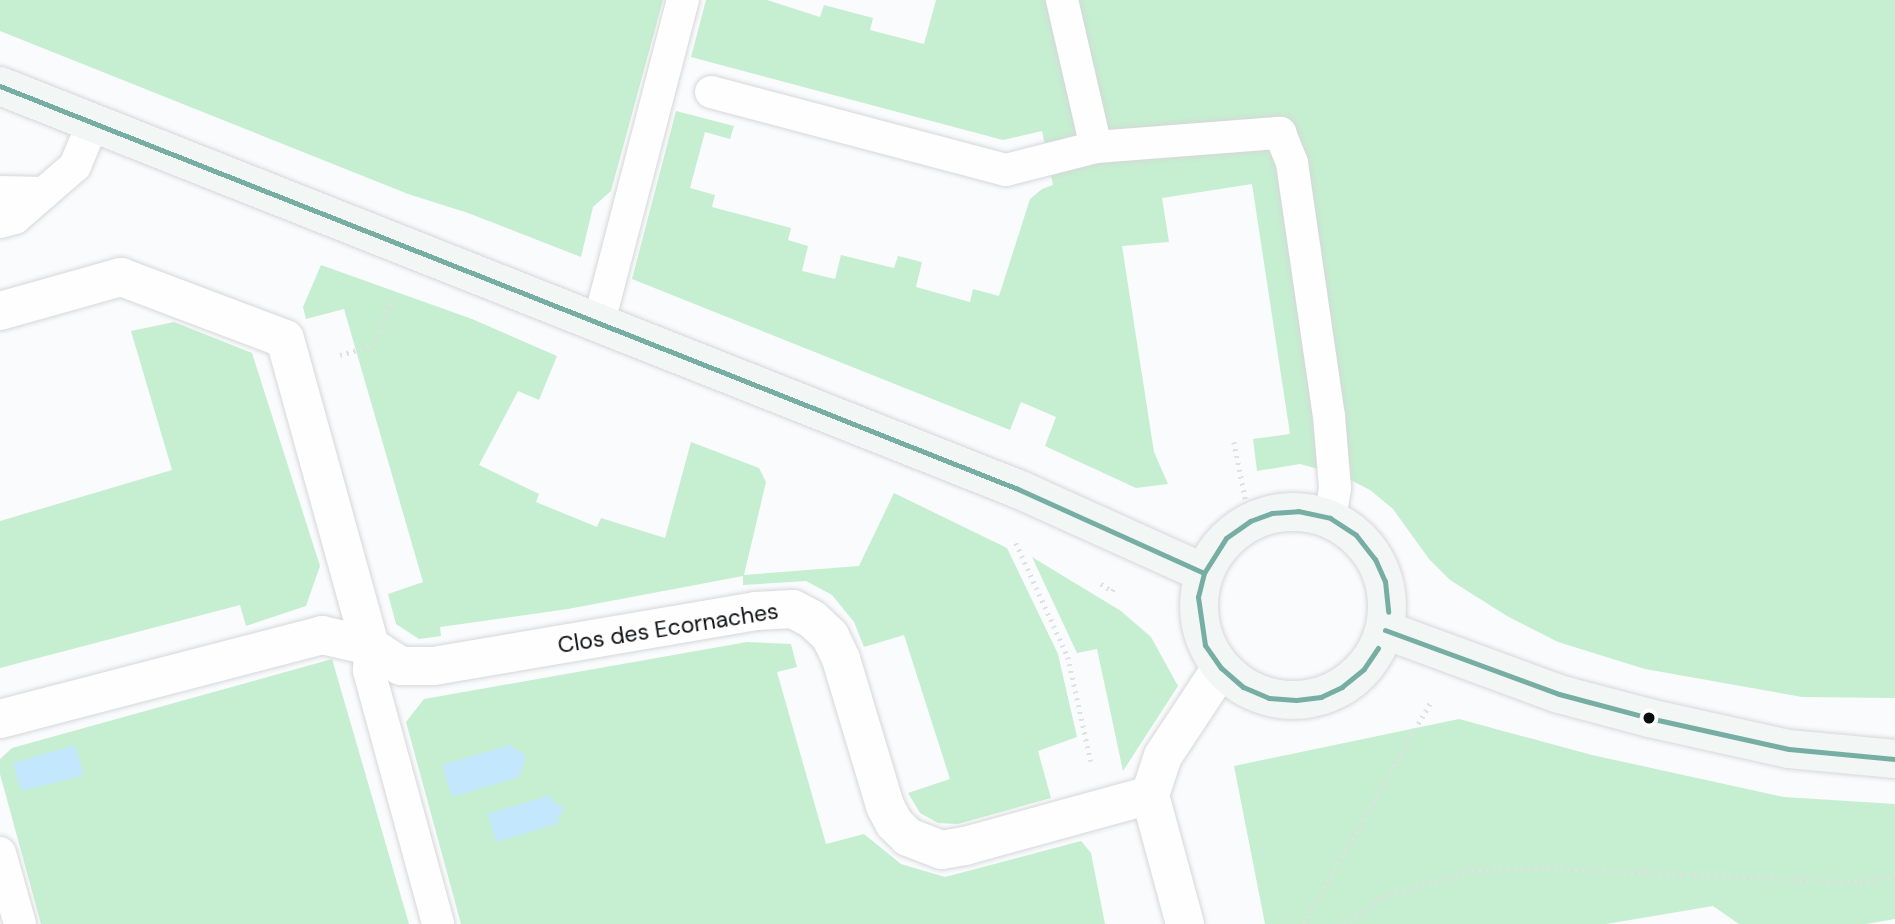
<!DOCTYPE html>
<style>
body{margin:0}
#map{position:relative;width:1895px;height:924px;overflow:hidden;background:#fafbfd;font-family:"DM Sans",sans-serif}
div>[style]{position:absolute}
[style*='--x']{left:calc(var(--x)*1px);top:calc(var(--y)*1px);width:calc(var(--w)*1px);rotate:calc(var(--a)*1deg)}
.green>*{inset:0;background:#c6eed0}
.water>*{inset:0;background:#c3e7fd}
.path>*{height:4.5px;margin-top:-2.25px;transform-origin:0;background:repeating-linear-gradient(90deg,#e0e1e1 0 2px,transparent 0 7px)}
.roads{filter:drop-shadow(0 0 2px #d6d7d9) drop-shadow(0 0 2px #d6d7d9)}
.service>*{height:32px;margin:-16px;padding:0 16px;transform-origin:16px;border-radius:16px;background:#fefeff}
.minor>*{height:38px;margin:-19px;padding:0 19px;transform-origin:19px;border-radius:19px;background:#fefeff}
.secondary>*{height:38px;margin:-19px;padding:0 19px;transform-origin:19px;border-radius:19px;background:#f2f7f6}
.secondary>.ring{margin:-19px;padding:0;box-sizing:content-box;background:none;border:38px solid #f2f7f6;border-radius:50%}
.bus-1>*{height:5px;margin:-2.5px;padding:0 2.5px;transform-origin:2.5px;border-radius:2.5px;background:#76aea4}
.dots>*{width:19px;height:19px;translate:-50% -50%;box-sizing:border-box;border:4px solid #fff;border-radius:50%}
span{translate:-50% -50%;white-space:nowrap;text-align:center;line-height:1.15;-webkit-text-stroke:6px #fff;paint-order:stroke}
.street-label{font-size:23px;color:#0c0d10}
</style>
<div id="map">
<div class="green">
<div style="clip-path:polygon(0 0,663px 0,611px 191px,593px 207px,581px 257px,468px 213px,408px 194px,0 31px)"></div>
<div style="clip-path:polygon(706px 0,767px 0,820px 17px,824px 5px,873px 18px,870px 30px,924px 44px,936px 0,1895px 0,1895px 698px,1802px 697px,1645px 669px,1558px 642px,1507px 616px,1450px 580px,1429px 559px,1393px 509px,1370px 490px,1341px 475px,1300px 464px,1257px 471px,1253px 439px,1290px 434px,1252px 184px,1162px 198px,1169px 242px,1122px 246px,1154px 452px,1168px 484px,1136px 488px,1045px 446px,1056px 417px,1021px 402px,1010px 430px,632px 279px,676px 111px,734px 126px,730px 139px,705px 132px,690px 188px,715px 195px,712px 207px,791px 228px,788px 240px,808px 246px,802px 271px,835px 279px,841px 255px,894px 268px,898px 256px,922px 262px,916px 287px,970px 302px,973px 289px,999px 296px,1030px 199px,1042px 189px,1053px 185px,1042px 131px,1003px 140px,691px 57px)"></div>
<div style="clip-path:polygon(321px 265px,472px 319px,557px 356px,539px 400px,518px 391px,479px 465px,539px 494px,536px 502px,597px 527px,601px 518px,665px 538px,691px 442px,759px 468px,766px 482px,744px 575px,859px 566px,894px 493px,1007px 548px,1058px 654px,1077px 737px,1038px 751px,1051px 798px,958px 824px,938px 823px,920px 813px,908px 793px,950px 779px,904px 635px,864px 647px,854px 622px,832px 595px,806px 581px,743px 585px,743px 576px,568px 609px,440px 627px,441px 636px,419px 639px,396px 624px,388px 594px,423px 582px,344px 309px,306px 319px,303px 307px)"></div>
<div style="clip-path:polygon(174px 322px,252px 353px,320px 566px,306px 606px,246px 626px,240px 605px,0 668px,0 521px,172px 470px,131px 331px)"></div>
<div style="clip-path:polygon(1032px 557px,1121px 611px,1151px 637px,1178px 686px,1123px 771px,1097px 649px,1077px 653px)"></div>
<div style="clip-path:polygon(747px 642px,791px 644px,797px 667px,777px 672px,826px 844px,864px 834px,901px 864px,945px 877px,1081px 841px,1091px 853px,1105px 924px,461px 924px,406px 722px,424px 699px)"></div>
<div style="clip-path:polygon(332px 659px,409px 924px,41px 924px,0 774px,0 759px,12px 748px)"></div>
<div style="clip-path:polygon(1459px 719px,1592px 755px,1784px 797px,1895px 804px,1895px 919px,1866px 924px,1739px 924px,1713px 906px,1606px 924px,1265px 924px,1234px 766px)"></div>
</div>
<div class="water">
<div style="clip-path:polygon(75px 745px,83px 773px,81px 776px,21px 791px,13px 763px)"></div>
<div style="clip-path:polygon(510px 745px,526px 756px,519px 777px,452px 797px,442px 765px)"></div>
<div style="clip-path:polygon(551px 795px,553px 802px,563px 807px,563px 812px,557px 817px,560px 823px,496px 842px,488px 814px)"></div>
</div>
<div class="path">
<div style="--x:340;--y:355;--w:35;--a:-16"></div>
<div style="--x:374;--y:345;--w:54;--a:-68.2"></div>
<div style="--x:1234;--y:442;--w:81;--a:78.6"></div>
<div style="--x:1016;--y:543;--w:125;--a:65.5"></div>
<div style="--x:1068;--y:657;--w:107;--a:77.6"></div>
<div style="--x:1101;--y:584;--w:13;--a:32"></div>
<div style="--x:1112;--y:591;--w:6;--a:-59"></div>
<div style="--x:1303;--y:924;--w:258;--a:-60.1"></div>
<div style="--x:1344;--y:924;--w:47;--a:-35.4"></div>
<div style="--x:1382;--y:897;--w:94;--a:-16.7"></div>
<div style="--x:1472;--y:870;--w:75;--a:-1.5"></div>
<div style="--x:1547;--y:868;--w:313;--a:2.6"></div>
<div style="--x:1860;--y:882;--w:36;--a:-11"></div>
</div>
<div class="roads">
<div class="service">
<div style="--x:1062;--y:0;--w:151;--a:77"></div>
<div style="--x:1096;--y:147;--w:185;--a:-4.4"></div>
<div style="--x:1280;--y:133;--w:32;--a:68"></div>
<div style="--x:1292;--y:163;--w:256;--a:81.7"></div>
<div style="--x:1329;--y:416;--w:72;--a:85.2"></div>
<div style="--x:1335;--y:488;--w:30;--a:99"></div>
<div style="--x:711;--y:92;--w:305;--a:14.8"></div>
<div style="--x:1006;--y:170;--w:93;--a:-14.3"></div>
<div style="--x:0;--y:192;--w:44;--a:1.3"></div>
<div style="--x:0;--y:222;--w:16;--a:-15"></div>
<div style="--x:15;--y:218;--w:79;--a:-40.9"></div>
<div style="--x:75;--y:166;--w:47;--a:-67.3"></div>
<div style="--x:599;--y:322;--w:333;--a:-75.4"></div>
<div style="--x:370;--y:646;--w:25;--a:92"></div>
<div style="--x:369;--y:671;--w:262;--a:74.7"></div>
<div style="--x:0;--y:853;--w:74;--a:74.3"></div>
</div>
<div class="minor">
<div style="--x:0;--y:311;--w:126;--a:-15.7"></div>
<div style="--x:121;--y:277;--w:175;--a:20.7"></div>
<div style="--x:285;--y:339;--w:319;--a:74.5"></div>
<div style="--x:0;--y:719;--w:333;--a:-14.6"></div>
<div style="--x:322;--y:635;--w:49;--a:12.9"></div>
<div style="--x:370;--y:646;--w:37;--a:33"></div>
<div style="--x:401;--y:666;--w:33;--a:0"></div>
<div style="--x:434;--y:666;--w:327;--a:-9.7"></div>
<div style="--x:756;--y:611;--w:37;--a:-3"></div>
<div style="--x:793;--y:609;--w:21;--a:28"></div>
<div style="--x:812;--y:619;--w:25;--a:43"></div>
<div style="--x:830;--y:636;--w:25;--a:64"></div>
<div style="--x:841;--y:659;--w:153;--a:73.3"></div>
<div style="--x:885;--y:806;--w:19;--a:62"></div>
<div style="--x:894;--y:823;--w:20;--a:45"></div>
<div style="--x:908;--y:837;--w:36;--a:21"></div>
<div style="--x:942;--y:850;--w:23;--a:-10"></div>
<div style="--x:965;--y:846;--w:192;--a:-15.4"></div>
<div style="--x:1185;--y:924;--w:134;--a:-105.2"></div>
<div style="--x:1150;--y:795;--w:41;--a:-71.6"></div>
<div style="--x:1163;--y:756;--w:105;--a:-56.6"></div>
</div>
<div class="secondary">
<div style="--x:0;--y:86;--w:1095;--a:21.6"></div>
<div style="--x:1018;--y:489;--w:204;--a:24.3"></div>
<div class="ring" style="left:1199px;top:512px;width:150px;height:150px"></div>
<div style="--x:1385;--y:630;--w:185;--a:20.2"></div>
<div style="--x:1559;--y:694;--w:93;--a:14.9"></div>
<div style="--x:1649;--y:718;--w:143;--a:12.5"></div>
<div style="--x:1789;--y:749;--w:106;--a:5.4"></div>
</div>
</div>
<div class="bus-1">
<div style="--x:0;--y:86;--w:1095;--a:21.6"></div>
<div style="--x:1018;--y:489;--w:204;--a:24.3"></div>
<div style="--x:1385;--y:630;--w:185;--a:20.2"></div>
<div style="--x:1559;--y:694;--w:93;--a:14.9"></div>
<div style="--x:1649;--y:718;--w:143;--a:12.5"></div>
<div style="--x:1789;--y:749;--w:106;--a:5.4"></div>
<div style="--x:1378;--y:648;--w:25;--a:124"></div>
<div style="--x:1364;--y:669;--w:28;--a:141"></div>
<div style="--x:1342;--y:687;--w:23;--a:155"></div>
<div style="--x:1321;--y:697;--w:25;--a:173"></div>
<div style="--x:1296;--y:700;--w:27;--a:-176"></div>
<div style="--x:1269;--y:698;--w:28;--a:-157"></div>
<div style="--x:1243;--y:687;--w:29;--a:-139"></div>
<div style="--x:1221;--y:668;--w:28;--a:-125"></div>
<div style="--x:1205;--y:645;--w:49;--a:-98.3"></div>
<div style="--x:1198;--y:597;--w:25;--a:-76"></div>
<div style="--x:1204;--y:573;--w:41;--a:-57.8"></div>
<div style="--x:1226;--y:538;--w:29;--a:-35"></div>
<div style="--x:1250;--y:521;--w:23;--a:-20"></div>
<div style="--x:1272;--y:513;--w:26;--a:-4"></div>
<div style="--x:1298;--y:511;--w:33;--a:12"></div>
<div style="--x:1330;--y:518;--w:31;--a:33"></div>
<div style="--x:1356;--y:535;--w:31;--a:52"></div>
<div style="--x:1375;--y:559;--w:24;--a:66"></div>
<div style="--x:1385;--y:581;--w:31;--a:84"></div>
</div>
<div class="dots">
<div style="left:1649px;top:718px;background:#0c0d10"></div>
</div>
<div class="street-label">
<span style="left:668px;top:628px;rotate:-9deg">Clos des Ecornaches</span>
</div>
</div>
